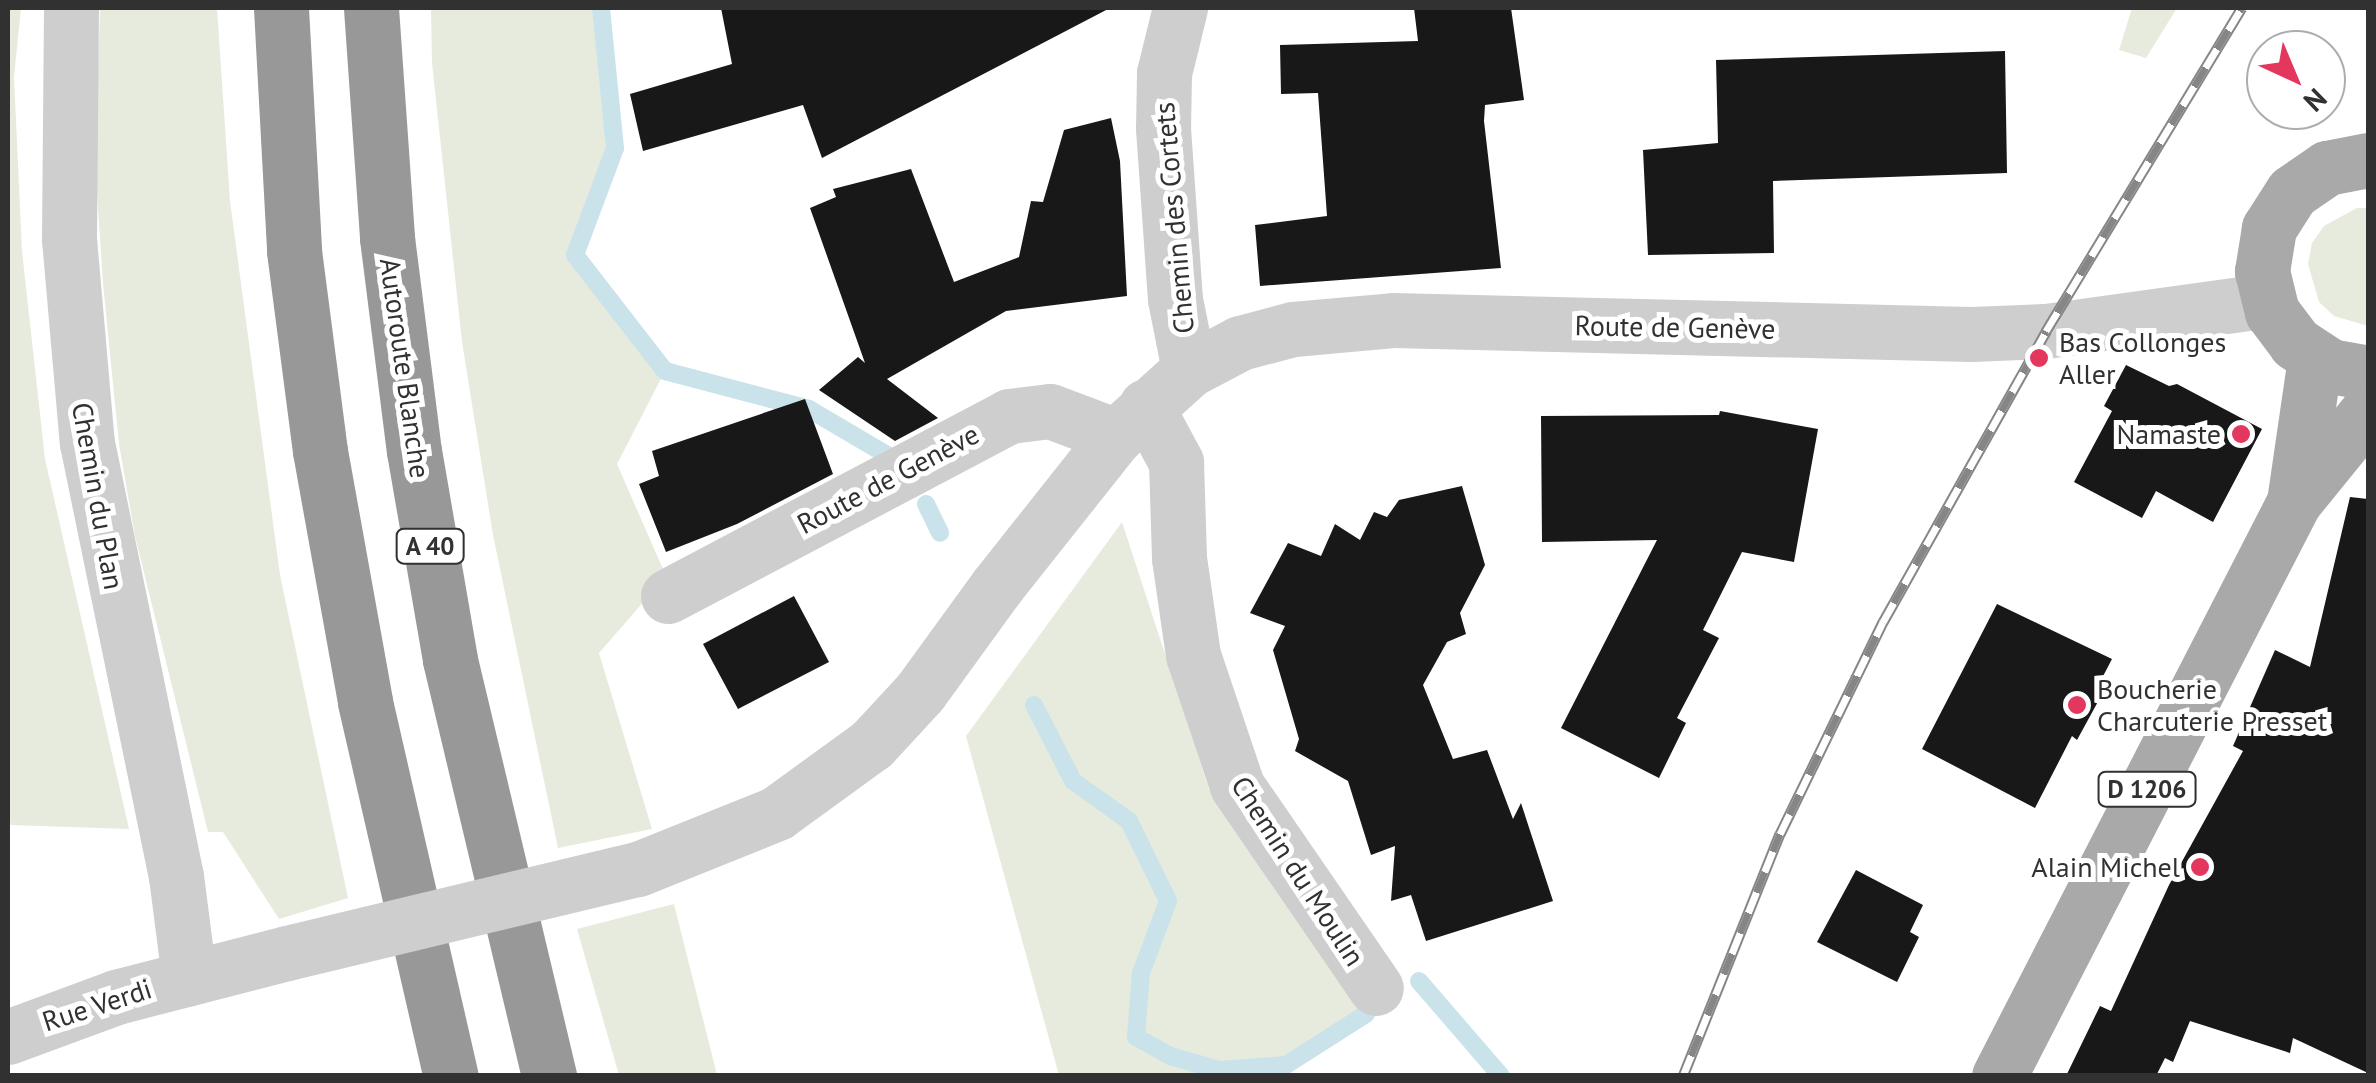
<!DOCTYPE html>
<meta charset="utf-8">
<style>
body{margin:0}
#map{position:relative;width:2376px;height:1083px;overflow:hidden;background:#fff;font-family:"PT Sans",sans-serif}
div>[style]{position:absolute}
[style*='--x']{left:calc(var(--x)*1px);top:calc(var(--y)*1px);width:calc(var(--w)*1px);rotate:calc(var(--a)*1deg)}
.green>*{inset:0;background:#e6ebdd}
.stream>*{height:18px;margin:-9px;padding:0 9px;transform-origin:9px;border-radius:9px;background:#cae3eb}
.building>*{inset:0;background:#181818}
.minor>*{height:55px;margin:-27.5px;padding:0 27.5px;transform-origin:27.5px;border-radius:27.5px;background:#cecece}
.tertiary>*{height:55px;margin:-27.5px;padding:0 27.5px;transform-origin:27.5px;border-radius:27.5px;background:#cecece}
.primary>*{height:55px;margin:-27.5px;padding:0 27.5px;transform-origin:27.5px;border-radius:27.5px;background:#a9a9a9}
.motorway>*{height:55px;margin:-27.5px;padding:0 27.5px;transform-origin:27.5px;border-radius:27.5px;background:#989898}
.rail>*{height:11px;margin-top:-5.5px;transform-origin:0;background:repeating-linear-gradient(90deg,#fff 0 22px,#868686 0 44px);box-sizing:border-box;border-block:2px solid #868686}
.tertiary-bridge>*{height:55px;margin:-27.5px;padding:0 27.5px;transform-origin:27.5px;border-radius:27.5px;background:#cecece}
.dots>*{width:28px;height:28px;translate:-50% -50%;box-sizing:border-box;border:5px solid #fff;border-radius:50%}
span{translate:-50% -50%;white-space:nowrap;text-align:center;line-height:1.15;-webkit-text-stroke:10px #fff;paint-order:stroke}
.shield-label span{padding:2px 8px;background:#fff;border:2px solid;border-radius:8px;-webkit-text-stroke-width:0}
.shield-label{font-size:25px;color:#313131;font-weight:700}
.street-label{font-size:28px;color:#313131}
.poi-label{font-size:28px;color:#313131}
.left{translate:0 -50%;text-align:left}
.right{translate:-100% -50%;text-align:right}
.frame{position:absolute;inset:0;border:10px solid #313131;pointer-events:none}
.north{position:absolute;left:2246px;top:30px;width:100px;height:100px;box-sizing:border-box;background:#fff;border:2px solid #adadad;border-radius:50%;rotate:136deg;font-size:28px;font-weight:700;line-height:40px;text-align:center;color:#313131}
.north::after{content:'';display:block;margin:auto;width:35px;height:45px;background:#e4375e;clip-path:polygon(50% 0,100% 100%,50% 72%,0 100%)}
</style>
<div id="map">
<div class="green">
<div style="clip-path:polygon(8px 8px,21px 8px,14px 77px,22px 251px,45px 459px,129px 829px,11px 825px,8px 814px)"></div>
<div style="clip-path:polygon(100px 8px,217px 8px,230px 201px,280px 575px,348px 898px,279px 919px,223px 832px,208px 832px,135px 536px,119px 444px,103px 283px,95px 163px)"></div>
<div style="clip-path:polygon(431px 8px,601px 8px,615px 148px,576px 255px,665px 371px,617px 464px,666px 576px,599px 653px,652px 829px,558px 848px,493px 535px,462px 342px,432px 63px)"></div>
<div style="clip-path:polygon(2132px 8px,2177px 8px,2146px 58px,2119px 50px)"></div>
<div style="clip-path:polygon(2357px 208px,2368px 208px,2368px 326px,2334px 316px,2319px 302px,2308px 264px,2312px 243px,2324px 226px)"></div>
<div style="clip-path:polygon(1122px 522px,1209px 789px,1366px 1014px,1286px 1065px,1279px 1075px,1059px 1075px,966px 736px)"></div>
<div style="clip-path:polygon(674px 904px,717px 1075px,619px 1075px,577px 929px)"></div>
</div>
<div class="stream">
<div style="--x:601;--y:8;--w:141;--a:84.3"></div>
<div style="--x:615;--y:148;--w:114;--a:110.5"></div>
<div style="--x:575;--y:255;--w:147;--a:52.2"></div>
<div style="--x:665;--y:371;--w:149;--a:14.8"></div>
<div style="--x:809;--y:409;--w:91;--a:30.5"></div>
<div style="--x:926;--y:504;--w:32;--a:64"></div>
<div style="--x:1034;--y:705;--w:85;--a:62.8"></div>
<div style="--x:1073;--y:781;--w:69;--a:35.5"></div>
<div style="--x:1129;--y:821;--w:89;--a:64"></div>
<div style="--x:1168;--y:901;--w:77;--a:110.6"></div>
<div style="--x:1141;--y:973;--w:64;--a:94.5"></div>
<div style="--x:1136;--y:1037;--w:39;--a:29"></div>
<div style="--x:1170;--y:1056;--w:51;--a:15.9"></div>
<div style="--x:1219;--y:1070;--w:67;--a:-4.3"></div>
<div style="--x:1286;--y:1065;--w:95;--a:-32.5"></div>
<div style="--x:1419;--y:981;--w:125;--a:49.2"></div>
</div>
<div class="building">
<div style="clip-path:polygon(721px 8px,1110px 8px,822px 158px,803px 105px,643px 151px,630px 94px,732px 64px)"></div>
<div style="clip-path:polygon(1414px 8px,1511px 8px,1524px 100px,1485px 105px,1484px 121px,1501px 268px,1260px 286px,1255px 225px,1327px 216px,1318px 93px,1281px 94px,1280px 45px,1418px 41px)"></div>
<div style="clip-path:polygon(2005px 51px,2007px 173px,1773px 181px,1774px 253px,1648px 255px,1643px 150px,1718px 143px,1716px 60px)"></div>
<div style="clip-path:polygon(1111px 118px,1120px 161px,1127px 296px,1006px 311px,887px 379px,938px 418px,895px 441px,819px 390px,858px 357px,865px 363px,810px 208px,836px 197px,833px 189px,911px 169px,954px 282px,1019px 257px,1031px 201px,1043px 202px,1064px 130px)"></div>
<div style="clip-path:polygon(2126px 365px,2169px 386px,2177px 384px,2262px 429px,2213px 522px,2156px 491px,2142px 518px,2074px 482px,2112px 411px,2104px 406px)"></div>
<div style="clip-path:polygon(805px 399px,833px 474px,737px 524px,666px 552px,639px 484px,659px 476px,652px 451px)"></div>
<div style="clip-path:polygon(1720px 411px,1818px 429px,1794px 562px,1742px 552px,1703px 630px,1719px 638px,1677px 718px,1686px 723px,1659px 778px,1561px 728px,1657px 540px,1542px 542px,1541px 416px,1719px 415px)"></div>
<div style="clip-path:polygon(1462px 486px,1485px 565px,1460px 613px,1466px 634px,1447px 642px,1423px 685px,1453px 759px,1487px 750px,1513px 819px,1521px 803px,1553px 901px,1426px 941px,1411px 895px,1391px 901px,1395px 846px,1371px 855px,1348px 781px,1295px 751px,1299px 739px,1273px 650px,1285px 626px,1250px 613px,1288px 543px,1321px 556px,1335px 524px,1360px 540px,1374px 512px,1387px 517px,1399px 500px)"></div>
<div style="clip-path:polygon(2350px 497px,2368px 499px,2368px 1073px,2293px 1038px,2290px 1053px,2190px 1021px,2173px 1062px,2165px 1058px,2156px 1076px,2066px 1076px,2100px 1006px,2111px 1011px,2169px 885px,2243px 751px,2233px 746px,2275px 650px,2310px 667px)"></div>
<div style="clip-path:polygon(794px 596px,829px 662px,738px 709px,703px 644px)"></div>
<div style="clip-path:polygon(1997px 604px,2112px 659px,2100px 682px,2106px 687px,2077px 740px,2072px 736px,2035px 808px,1922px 749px)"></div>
<div style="clip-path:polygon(1856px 870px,1923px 905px,1910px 932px,1919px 937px,1897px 982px,1817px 942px)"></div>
</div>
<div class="minor">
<div style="--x:71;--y:8;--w:231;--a:90.5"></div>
<div style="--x:69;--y:239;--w:205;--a:85"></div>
<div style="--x:87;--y:443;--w:442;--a:78.4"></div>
<div style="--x:176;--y:876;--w:103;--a:82.7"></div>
<div style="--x:1180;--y:8;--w:67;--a:103.8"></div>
<div style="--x:1164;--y:73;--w:55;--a:91"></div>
<div style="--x:1163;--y:128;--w:171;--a:86"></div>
<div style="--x:1175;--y:299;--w:72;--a:78.8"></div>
<div style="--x:1146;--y:406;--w:64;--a:61.8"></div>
<div style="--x:1176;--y:462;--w:96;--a:88.2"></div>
<div style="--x:1179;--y:558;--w:98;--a:81.8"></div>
<div style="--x:1193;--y:655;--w:138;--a:71.4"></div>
<div style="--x:1237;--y:786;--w:245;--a:55.5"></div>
<div style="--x:668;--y:596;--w:386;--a:-27.8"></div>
<div style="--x:1009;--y:416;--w:41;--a:-7"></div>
<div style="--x:1050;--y:411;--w:71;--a:20.7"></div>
</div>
<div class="tertiary">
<div style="--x:638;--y:869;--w:150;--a:-21.9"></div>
<div style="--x:777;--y:813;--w:117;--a:-36"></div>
<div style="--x:872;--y:744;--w:71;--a:-47.3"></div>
<div style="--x:920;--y:692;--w:131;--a:-54"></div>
<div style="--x:997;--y:586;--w:191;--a:-51.6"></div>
<div style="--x:1116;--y:436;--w:98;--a:-42.1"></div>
<div style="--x:1189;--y:370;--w:58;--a:-27.9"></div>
<div style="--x:1240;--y:343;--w:55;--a:-14.8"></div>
<div style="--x:1293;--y:329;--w:100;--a:-5.1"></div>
<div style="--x:1393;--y:320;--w:578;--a:1.39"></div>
<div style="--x:1971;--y:334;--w:75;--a:-2.3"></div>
<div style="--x:2046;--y:331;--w:224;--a:-7.9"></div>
<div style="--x:8;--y:1037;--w:115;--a:-20.3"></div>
<div style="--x:116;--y:997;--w:177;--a:-14.4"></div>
</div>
<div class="primary">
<div style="--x:2368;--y:160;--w:42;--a:169"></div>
<div style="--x:2327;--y:168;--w:42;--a:145.6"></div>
<div style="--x:2292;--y:192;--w:43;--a:122.6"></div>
<div style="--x:2269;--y:228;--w:44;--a:99.2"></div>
<div style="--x:2262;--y:271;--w:42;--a:76.3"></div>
<div style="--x:2272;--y:312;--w:39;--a:53"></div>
<div style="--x:2295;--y:343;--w:42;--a:33.3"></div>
<div style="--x:2330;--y:366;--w:39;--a:10"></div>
<div style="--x:2294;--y:502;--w:146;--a:-81.7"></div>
<div style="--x:1999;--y:1076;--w:645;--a:-62.8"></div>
<div style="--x:2294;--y:502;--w:117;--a:-50.9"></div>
</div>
<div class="motorway">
<div style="--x:281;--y:8;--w:243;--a:86.9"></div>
<div style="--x:294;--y:251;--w:202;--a:82.6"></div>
<div style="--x:320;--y:451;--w:255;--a:79.8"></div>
<div style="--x:365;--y:702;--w:384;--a:77.1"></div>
<div style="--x:371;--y:8;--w:231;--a:86"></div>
<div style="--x:387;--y:238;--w:215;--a:82.8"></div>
<div style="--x:414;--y:451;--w:212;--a:80.2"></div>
<div style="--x:450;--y:660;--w:428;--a:76.6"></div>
</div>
<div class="rail">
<div style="--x:1683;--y:1076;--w:261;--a:-68.2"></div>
<div style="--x:1780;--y:834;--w:236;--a:-64.1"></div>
<div style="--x:1883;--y:622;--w:334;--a:-60.7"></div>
<div style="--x:2046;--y:331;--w:378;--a:-58.8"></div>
</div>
<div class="tertiary-bridge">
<div style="--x:287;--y:953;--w:361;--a:-13.5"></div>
</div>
<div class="dots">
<div style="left:2039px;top:358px;background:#e4375e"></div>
<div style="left:2241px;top:434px;background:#e4375e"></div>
<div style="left:2077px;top:705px;background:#e4375e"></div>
<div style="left:2200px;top:867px;background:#e4375e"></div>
</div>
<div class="shield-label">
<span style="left:430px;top:546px">A 40</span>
<span style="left:2147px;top:789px">D 1206</span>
</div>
<div class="street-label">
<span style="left:1174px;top:218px;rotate:-95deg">Chemin des Cortets</span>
<span style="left:1675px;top:327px;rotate:1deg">Route de Genève</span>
<span style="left:405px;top:368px;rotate:82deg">Autoroute Blanche</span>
<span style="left:888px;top:479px;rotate:-28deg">Route de Genève</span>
<span style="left:98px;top:496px;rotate:80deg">Chemin du Plan</span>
<span style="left:1298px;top:871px;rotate:57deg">Chemin du Moulin</span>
<span style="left:97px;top:1005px;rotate:-18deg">Rue Verdi</span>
</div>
<div class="poi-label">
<span class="left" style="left:2059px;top:358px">Bas Collonges<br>Aller</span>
<span class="right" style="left:2221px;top:434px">Namaste</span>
<span class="left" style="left:2097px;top:705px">Boucherie<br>Charcuterie Presset</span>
<span class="right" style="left:2180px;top:867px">Alain Michel</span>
</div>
<div class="frame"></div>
<div class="north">N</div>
</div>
